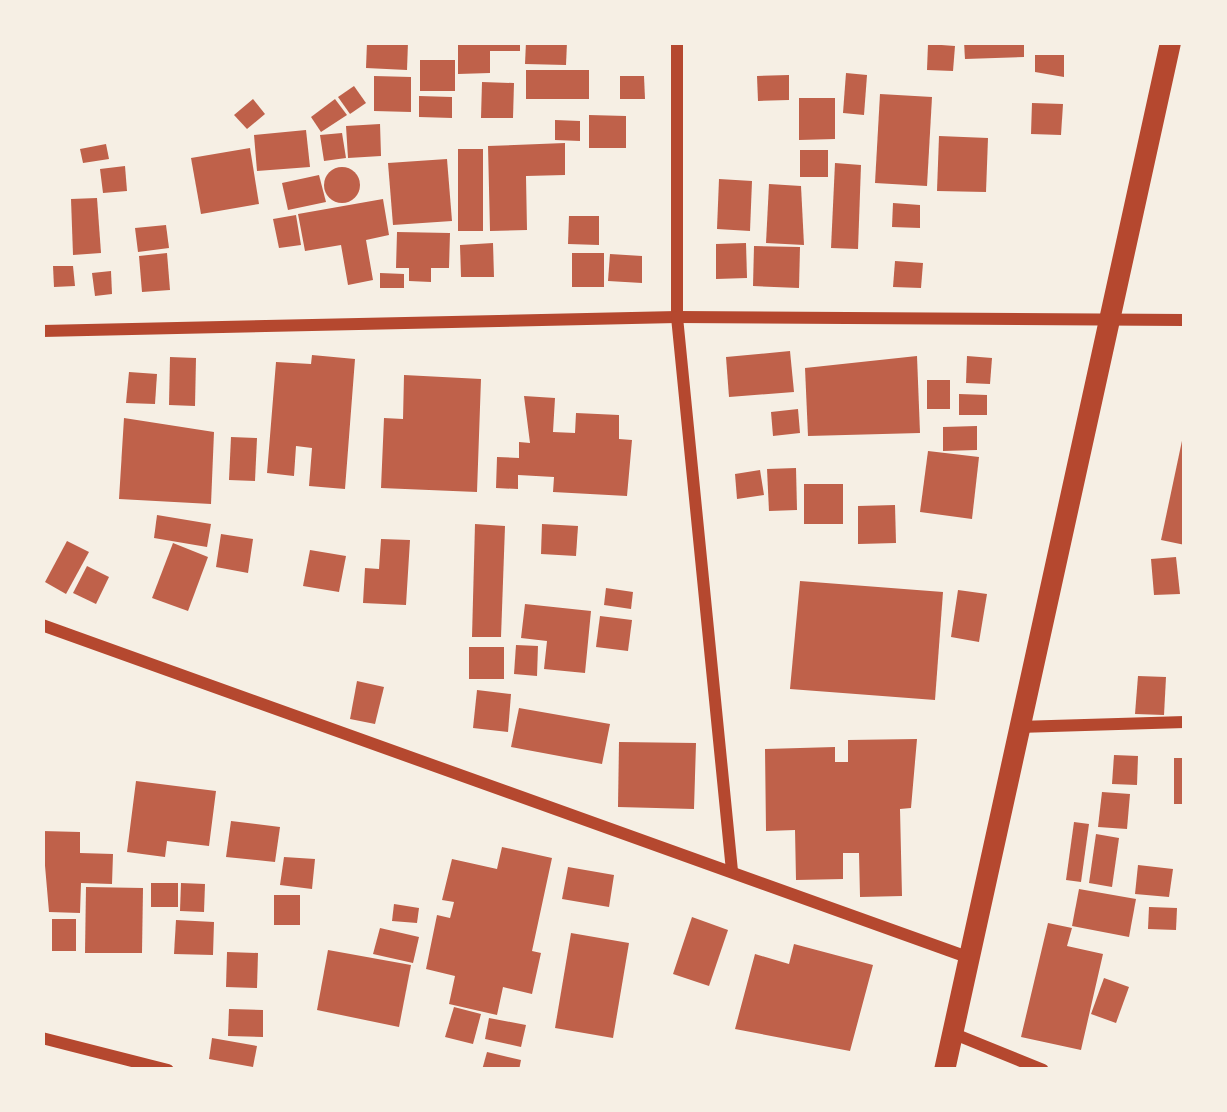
<!DOCTYPE html>
<style>
body{margin:0}
#map{position:relative;width:1227px;height:1112px;overflow:hidden;background:#f6efe4;font-family:Karla,sans-serif}
div>[style]{position:absolute}
[style*='--x']{left:calc(var(--x)*1px);top:calc(var(--y)*1px);width:calc(var(--w)*1px);rotate:calc(var(--a)*1deg)}
.building>*{inset:0;background:#bf614a}
.round{border-radius:50%}
.minor>*{height:12px;margin:-6px;padding:0 6px;transform-origin:6px;border-radius:6px;background:#b5482f}
.tertiary>*{height:21px;margin:-10.5px;padding:0 10.5px;transform-origin:10.5px;border-radius:10.5px;background:#b5482f}
span{translate:-50% -50%;white-space:nowrap;text-align:center;line-height:1.15;-webkit-text-stroke:12px #f6efe4;paint-order:stroke}
.frame{position:absolute;inset:0;border:45px solid #f6efe4;pointer-events:none}
</style>
<div id="map">
<div class="building">
<div style="clip-path:polygon(367px 42px,408px 42px,407px 70px,366px 68px)"></div>
<div style="clip-path:polygon(458px 42px,520px 42px,520px 51px,490px 51px,490px 73px,458px 74px)"></div>
<div style="clip-path:polygon(526px 42px,567px 42px,566px 65px,525px 64px)"></div>
<div style="clip-path:polygon(964px 42px,1024px 42px,1024px 57px,965px 59px)"></div>
<div style="clip-path:polygon(928px 44px,955px 46px,953px 71px,927px 70px)"></div>
<div style="clip-path:polygon(1035px 55px,1064px 55px,1064px 77px,1035px 72px)"></div>
<div style="clip-path:polygon(420px 60px,455px 60px,455px 91px,420px 91px)"></div>
<div style="clip-path:polygon(526px 70px,589px 70px,589px 99px,526px 99px)"></div>
<div style="clip-path:polygon(846px 73px,867px 75px,864px 115px,843px 113px)"></div>
<div style="clip-path:polygon(789px 75px,789px 100px,758px 101px,757px 76px)"></div>
<div style="clip-path:polygon(374px 76px,411px 77px,411px 112px,374px 111px)"></div>
<div style="clip-path:polygon(620px 76px,644px 76px,645px 99px,620px 99px)"></div>
<div style="clip-path:polygon(482px 82px,514px 83px,513px 118px,481px 118px)"></div>
<div style="clip-path:polygon(354px 86px,366px 103px,350px 114px,338px 97px)"></div>
<div style="clip-path:polygon(880px 94px,932px 97px,927px 186px,875px 183px)"></div>
<div style="clip-path:polygon(419px 96px,452px 97px,452px 118px,419px 117px)"></div>
<div style="clip-path:polygon(799px 98px,835px 98px,835px 139px,799px 140px)"></div>
<div style="clip-path:polygon(253px 99px,265px 114px,247px 129px,234px 115px)"></div>
<div style="clip-path:polygon(335px 99px,347px 115px,321px 132px,311px 117px)"></div>
<div style="clip-path:polygon(1032px 103px,1063px 104px,1061px 135px,1031px 134px)"></div>
<div style="clip-path:polygon(589px 115px,626px 116px,626px 148px,589px 148px)"></div>
<div style="clip-path:polygon(555px 120px,580px 121px,580px 141px,555px 140px)"></div>
<div style="clip-path:polygon(380px 124px,381px 156px,348px 158px,346px 126px)"></div>
<div style="clip-path:polygon(306px 130px,310px 167px,257px 171px,254px 135px)"></div>
<div style="clip-path:polygon(342px 133px,346px 158px,324px 161px,320px 135px)"></div>
<div style="clip-path:polygon(939px 136px,988px 138px,986px 192px,937px 191px)"></div>
<div style="clip-path:polygon(565px 143px,565px 175px,526px 176px,527px 230px,490px 231px,488px 146px)"></div>
<div style="clip-path:polygon(106px 144px,109px 159px,83px 163px,80px 149px)"></div>
<div style="clip-path:polygon(250px 148px,259px 204px,201px 214px,191px 158px)"></div>
<div style="clip-path:polygon(458px 149px,483px 149px,483px 231px,458px 231px)"></div>
<div style="clip-path:polygon(800px 150px,828px 150px,828px 177px,800px 177px)"></div>
<div style="clip-path:polygon(447px 159px,452px 221px,393px 225px,388px 163px)"></div>
<div style="clip-path:polygon(835px 163px,861px 165px,858px 249px,831px 248px)"></div>
<div style="clip-path:polygon(125px 166px,127px 191px,103px 193px,100px 169px)"></div>
<div class="round" style="left:324px;top:167px;width:36px;height:36px"></div>
<div style="clip-path:polygon(319px 175px,326px 202px,288px 210px,282px 183px)"></div>
<div style="clip-path:polygon(719px 179px,752px 181px,750px 231px,717px 229px)"></div>
<div style="clip-path:polygon(769px 184px,801px 186px,804px 245px,766px 243px)"></div>
<div style="clip-path:polygon(97px 198px,101px 253px,73px 255px,71px 199px)"></div>
<div style="clip-path:polygon(383px 199px,389px 235px,366px 240px,373px 280px,348px 285px,341px 245px,305px 251px,298px 214px)"></div>
<div style="clip-path:polygon(893px 203px,920px 205px,920px 228px,892px 227px)"></div>
<div style="clip-path:polygon(296px 215px,301px 245px,279px 248px,273px 219px)"></div>
<div style="clip-path:polygon(569px 216px,599px 216px,599px 245px,568px 244px)"></div>
<div style="clip-path:polygon(166px 225px,169px 248px,138px 252px,135px 228px)"></div>
<div style="clip-path:polygon(397px 232px,450px 233px,449px 268px,431px 268px,431px 282px,409px 281px,409px 268px,396px 268px)"></div>
<div style="clip-path:polygon(493px 243px,494px 277px,461px 277px,460px 245px)"></div>
<div style="clip-path:polygon(746px 243px,747px 278px,716px 279px,716px 244px)"></div>
<div style="clip-path:polygon(754px 246px,800px 247px,799px 288px,753px 286px)"></div>
<div style="clip-path:polygon(167px 253px,170px 290px,142px 292px,139px 256px)"></div>
<div style="clip-path:polygon(572px 253px,604px 253px,604px 287px,572px 287px)"></div>
<div style="clip-path:polygon(610px 254px,642px 256px,642px 283px,608px 281px)"></div>
<div style="clip-path:polygon(895px 261px,923px 263px,921px 288px,893px 287px)"></div>
<div style="clip-path:polygon(53px 266px,73px 266px,75px 286px,54px 287px)"></div>
<div style="clip-path:polygon(111px 271px,112px 294px,95px 296px,92px 273px)"></div>
<div style="clip-path:polygon(380px 273px,404px 274px,404px 288px,380px 288px)"></div>
<div style="clip-path:polygon(790px 351px,794px 392px,729px 397px,726px 357px)"></div>
<div style="clip-path:polygon(312px 355px,355px 359px,345px 489px,309px 486px,312px 448px,296px 446px,294px 476px,267px 473px,276px 362px,311px 364px)"></div>
<div style="clip-path:polygon(917px 356px,920px 433px,808px 436px,805px 368px)"></div>
<div style="clip-path:polygon(967px 356px,992px 358px,990px 384px,966px 383px)"></div>
<div style="clip-path:polygon(170px 357px,196px 358px,195px 406px,169px 405px)"></div>
<div style="clip-path:polygon(129px 372px,157px 374px,155px 404px,126px 403px)"></div>
<div style="clip-path:polygon(404px 375px,481px 379px,477px 492px,381px 488px,384px 418px,403px 419px)"></div>
<div style="clip-path:polygon(927px 380px,950px 380px,950px 409px,927px 409px)"></div>
<div style="clip-path:polygon(959px 394px,987px 395px,987px 415px,959px 415px)"></div>
<div style="clip-path:polygon(524px 396px,555px 398px,553px 432px,575px 433px,576px 413px,619px 415px,619px 439px,632px 440px,627px 496px,553px 492px,554px 477px,518px 475px,518px 489px,496px 488px,497px 457px,519px 458px,519px 442px,530px 443px)"></div>
<div style="clip-path:polygon(798px 409px,800px 433px,773px 436px,771px 412px)"></div>
<div style="clip-path:polygon(124px 418px,214px 432px,211px 504px,119px 499px)"></div>
<div style="clip-path:polygon(977px 426px,977px 450px,943px 451px,943px 427px)"></div>
<div style="clip-path:polygon(1183px 436px,1185px 437px,1185px 545px,1161px 540px)"></div>
<div style="clip-path:polygon(231px 437px,257px 438px,255px 481px,229px 480px)"></div>
<div style="clip-path:polygon(928px 451px,979px 457px,972px 519px,920px 512px)"></div>
<div style="clip-path:polygon(796px 468px,797px 510px,769px 511px,767px 469px)"></div>
<div style="clip-path:polygon(760px 470px,764px 495px,737px 499px,735px 474px)"></div>
<div style="clip-path:polygon(804px 484px,843px 484px,843px 524px,804px 524px)"></div>
<div style="clip-path:polygon(895px 505px,896px 543px,858px 544px,858px 506px)"></div>
<div style="clip-path:polygon(157px 515px,211px 524px,207px 547px,154px 538px)"></div>
<div style="clip-path:polygon(475px 524px,505px 526px,501px 637px,472px 637px)"></div>
<div style="clip-path:polygon(542px 524px,578px 526px,576px 556px,541px 554px)"></div>
<div style="clip-path:polygon(221px 534px,253px 539px,248px 573px,216px 567px)"></div>
<div style="clip-path:polygon(381px 539px,410px 540px,406px 605px,363px 603px,365px 568px,379px 569px)"></div>
<div style="clip-path:polygon(67px 541px,89px 552px,66px 594px,45px 582px)"></div>
<div style="clip-path:polygon(173px 543px,208px 557px,188px 611px,152px 598px)"></div>
<div style="clip-path:polygon(310px 550px,346px 556px,339px 592px,303px 586px)"></div>
<div style="clip-path:polygon(1176px 557px,1180px 594px,1154px 595px,1151px 559px)"></div>
<div style="clip-path:polygon(87px 566px,109px 577px,96px 604px,73px 593px)"></div>
<div style="clip-path:polygon(800px 581px,943px 592px,935px 700px,790px 689px)"></div>
<div style="clip-path:polygon(606px 588px,633px 592px,631px 609px,604px 605px)"></div>
<div style="clip-path:polygon(958px 590px,987px 594px,979px 642px,951px 637px)"></div>
<div style="clip-path:polygon(525px 604px,591px 611px,585px 673px,544px 669px,547px 641px,521px 638px)"></div>
<div style="clip-path:polygon(600px 616px,632px 620px,628px 651px,596px 647px)"></div>
<div style="clip-path:polygon(516px 645px,538px 646px,537px 676px,514px 674px)"></div>
<div style="clip-path:polygon(469px 647px,504px 647px,504px 679px,469px 679px)"></div>
<div style="clip-path:polygon(1138px 676px,1166px 677px,1164px 715px,1135px 714px)"></div>
<div style="clip-path:polygon(357px 681px,384px 687px,375px 724px,350px 719px)"></div>
<div style="clip-path:polygon(477px 690px,511px 694px,508px 732px,473px 728px)"></div>
<div style="clip-path:polygon(519px 708px,610px 724px,602px 764px,511px 747px)"></div>
<div style="clip-path:polygon(917px 739px,911px 808px,900px 809px,902px 896px,860px 897px,859px 853px,843px 853px,843px 879px,796px 880px,795px 830px,766px 831px,765px 749px,835px 747px,835px 762px,848px 762px,848px 740px)"></div>
<div style="clip-path:polygon(619px 742px,696px 743px,694px 809px,618px 807px)"></div>
<div style="clip-path:polygon(1114px 755px,1138px 756px,1137px 785px,1112px 784px)"></div>
<div style="clip-path:polygon(1174px 758px,1185px 758px,1185px 804px,1174px 804px)"></div>
<div style="clip-path:polygon(136px 781px,216px 791px,209px 846px,167px 841px,165px 857px,127px 852px)"></div>
<div style="clip-path:polygon(1102px 792px,1130px 794px,1127px 829px,1098px 827px)"></div>
<div style="clip-path:polygon(231px 821px,280px 827px,275px 862px,226px 857px)"></div>
<div style="clip-path:polygon(1074px 822px,1089px 824px,1081px 882px,1066px 880px)"></div>
<div style="clip-path:polygon(42px 831px,80px 832px,80px 853px,113px 854px,112px 884px,81px 883px,80px 913px,49px 912px)"></div>
<div style="clip-path:polygon(1096px 834px,1119px 838px,1112px 887px,1089px 883px)"></div>
<div style="clip-path:polygon(502px 847px,552px 858px,532px 951px,541px 953px,532px 994px,503px 987px,497px 1015px,449px 1004px,455px 976px,426px 969px,437px 915px,450px 918px,454px 902px,442px 900px,452px 859px,497px 869px)"></div>
<div style="clip-path:polygon(284px 857px,315px 859px,312px 889px,280px 885px)"></div>
<div style="clip-path:polygon(1138px 865px,1173px 869px,1169px 897px,1135px 894px)"></div>
<div style="clip-path:polygon(568px 867px,614px 875px,609px 907px,562px 899px)"></div>
<div style="clip-path:polygon(151px 883px,178px 883px,178px 907px,151px 907px)"></div>
<div style="clip-path:polygon(181px 883px,205px 884px,204px 912px,180px 911px)"></div>
<div style="clip-path:polygon(86px 887px,143px 888px,142px 953px,85px 953px)"></div>
<div style="clip-path:polygon(1079px 889px,1136px 899px,1129px 937px,1072px 926px)"></div>
<div style="clip-path:polygon(274px 895px,300px 895px,300px 925px,274px 925px)"></div>
<div style="clip-path:polygon(394px 904px,419px 908px,417px 923px,392px 921px)"></div>
<div style="clip-path:polygon(1149px 907px,1177px 908px,1176px 930px,1148px 929px)"></div>
<div style="clip-path:polygon(692px 917px,728px 930px,709px 986px,673px 974px)"></div>
<div style="clip-path:polygon(52px 919px,76px 919px,76px 951px,52px 951px)"></div>
<div style="clip-path:polygon(176px 920px,214px 922px,213px 955px,174px 954px)"></div>
<div style="clip-path:polygon(1048px 923px,1072px 928px,1067px 946px,1103px 954px,1081px 1050px,1021px 1037px)"></div>
<div style="clip-path:polygon(380px 928px,419px 937px,413px 963px,373px 954px)"></div>
<div style="clip-path:polygon(571px 933px,629px 943px,613px 1038px,555px 1028px)"></div>
<div style="clip-path:polygon(794px 944px,873px 965px,850px 1051px,735px 1029px,755px 954px,789px 964px)"></div>
<div style="clip-path:polygon(328px 950px,411px 965px,399px 1027px,317px 1010px)"></div>
<div style="clip-path:polygon(227px 952px,258px 953px,257px 988px,226px 987px)"></div>
<div style="clip-path:polygon(1104px 978px,1129px 987px,1116px 1023px,1091px 1014px)"></div>
<div style="clip-path:polygon(454px 1007px,481px 1014px,473px 1044px,445px 1037px)"></div>
<div style="clip-path:polygon(229px 1009px,263px 1010px,263px 1037px,228px 1036px)"></div>
<div style="clip-path:polygon(489px 1018px,526px 1025px,521px 1047px,485px 1039px)"></div>
<div style="clip-path:polygon(212px 1038px,257px 1046px,253px 1067px,209px 1059px)"></div>
<div style="clip-path:polygon(487px 1052px,521px 1060px,519px 1070px,482px 1070px)"></div>
</div>
<div class="minor">
<div style="--x:677;--y:42;--w:275;--a:90"></div>
<div style="--x:677;--y:317;--w:557;--a:84.33"></div>
<div style="--x:42;--y:331;--w:635;--a:-1.26"></div>
<div style="--x:677;--y:317;--w:508;--a:0.34"></div>
<div style="--x:42;--y:625;--w:983;--a:19.74"></div>
<div style="--x:1018;--y:727;--w:167;--a:-1.7"></div>
<div style="--x:952;--y:1033;--w:98;--a:22.1"></div>
<div style="--x:42;--y:1038;--w:130;--a:14.3"></div>
</div>
<div class="tertiary">
<div style="--x:944;--y:1070;--w:1053;--a:-77.6"></div>
</div>
<div class="frame"></div>
</div>
